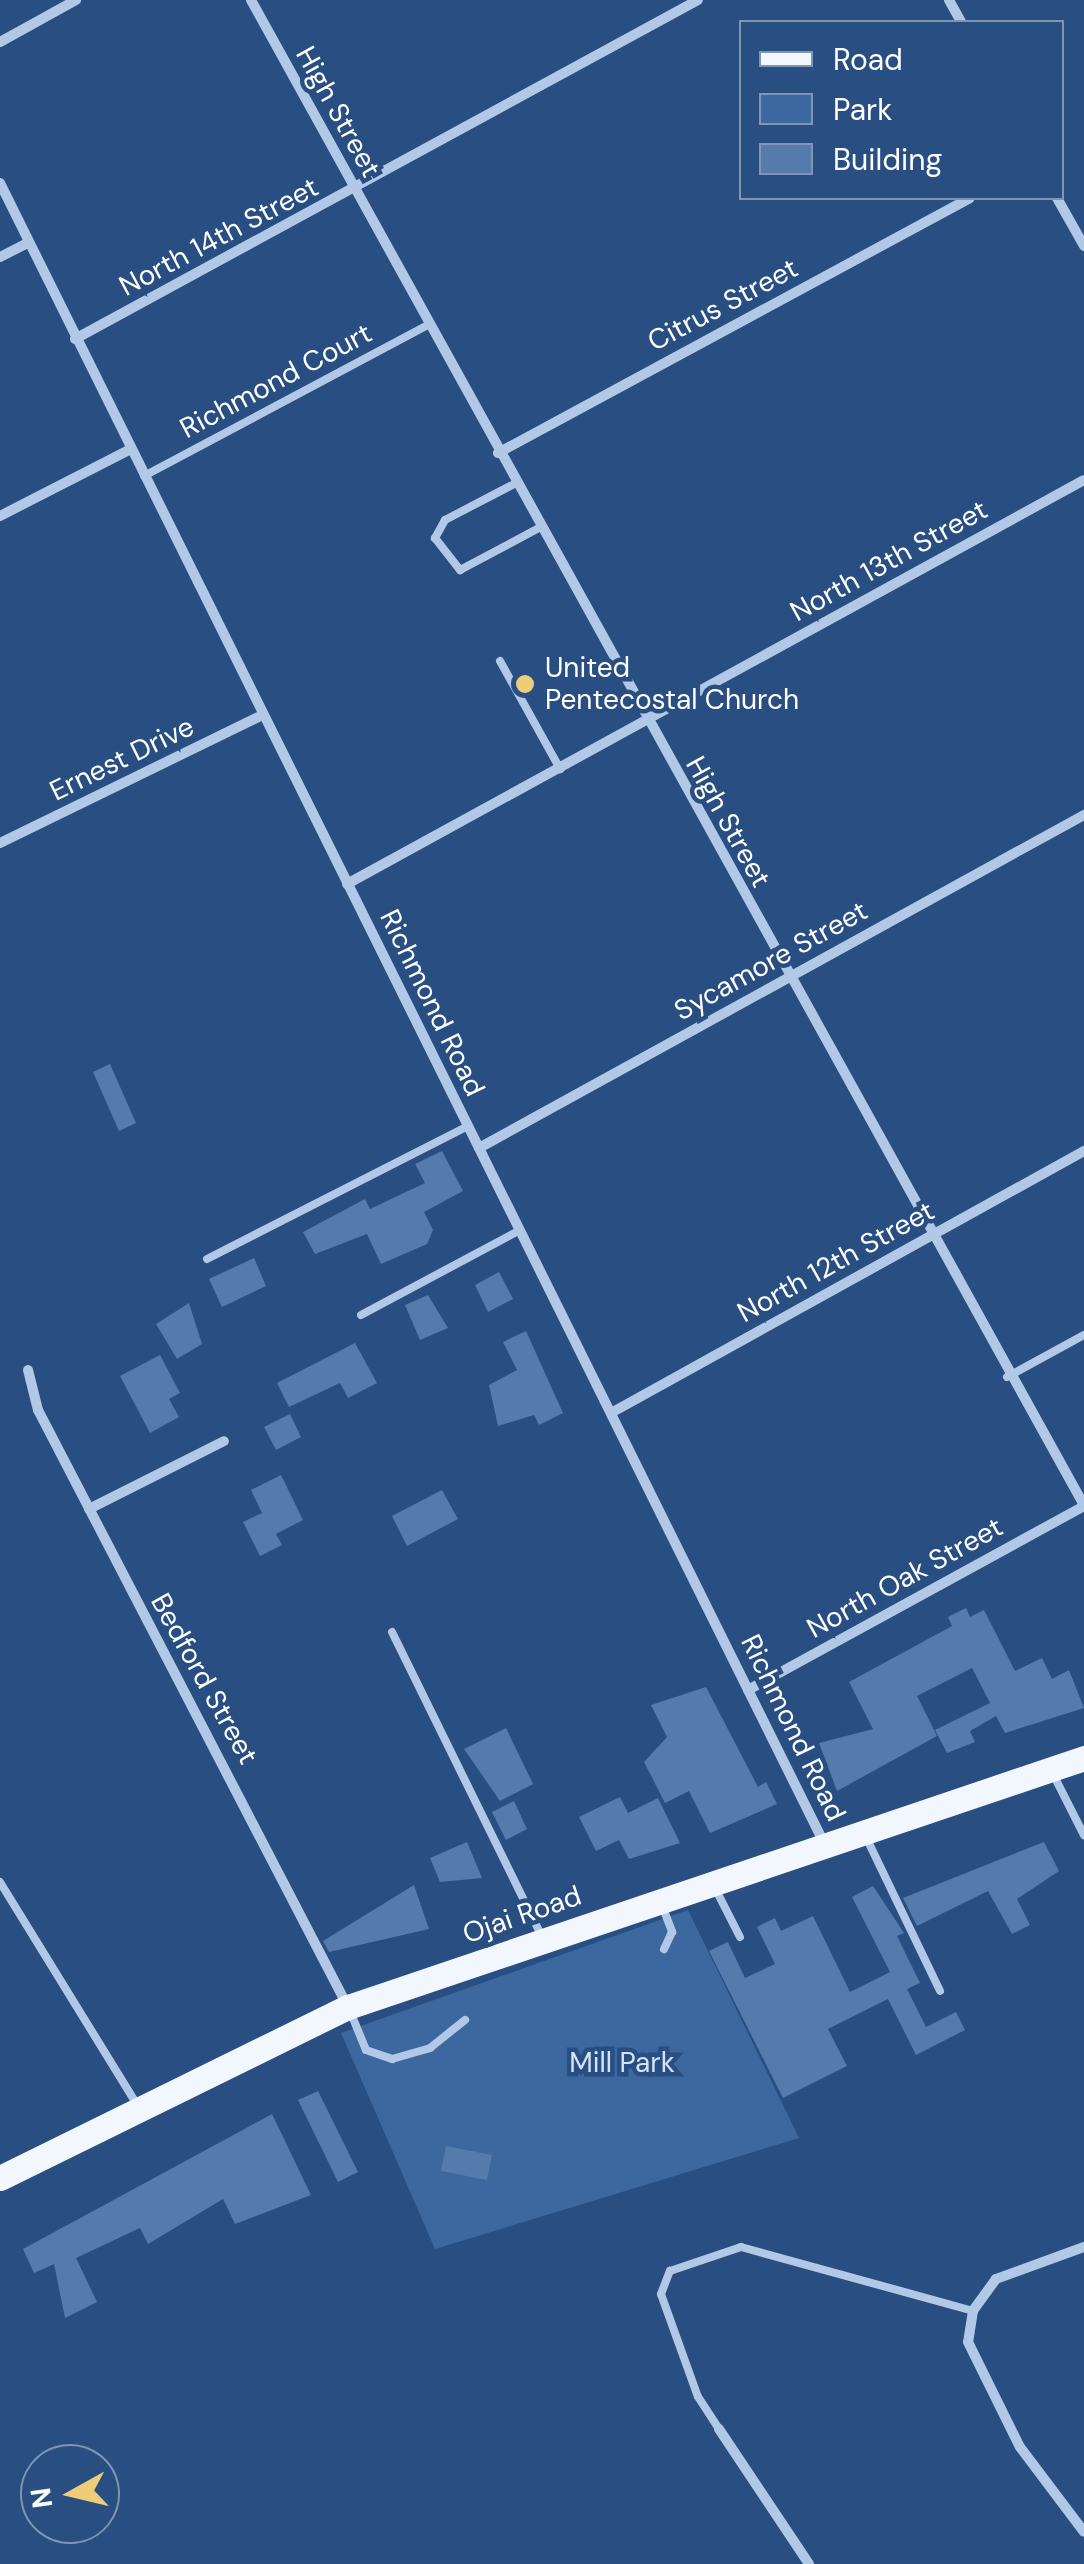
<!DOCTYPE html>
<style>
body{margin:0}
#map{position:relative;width:1084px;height:2564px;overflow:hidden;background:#284e82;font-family:"DM Sans",sans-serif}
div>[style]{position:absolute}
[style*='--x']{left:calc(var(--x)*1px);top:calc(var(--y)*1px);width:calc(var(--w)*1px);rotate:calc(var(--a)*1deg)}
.green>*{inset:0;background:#3d689f}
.building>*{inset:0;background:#557bac}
.service>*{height:8px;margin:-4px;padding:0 4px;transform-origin:4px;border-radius:4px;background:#b1c9e6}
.minor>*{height:10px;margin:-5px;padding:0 5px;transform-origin:5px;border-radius:5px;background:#b1c9e6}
.primary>*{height:25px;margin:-12.5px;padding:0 12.5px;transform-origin:12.5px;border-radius:12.5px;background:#f2f6fd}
.dots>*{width:28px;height:28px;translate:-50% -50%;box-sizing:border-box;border:5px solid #284e82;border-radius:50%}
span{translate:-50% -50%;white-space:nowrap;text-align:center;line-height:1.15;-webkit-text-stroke:9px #284e82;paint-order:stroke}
.street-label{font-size:28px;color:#fff}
.poi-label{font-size:28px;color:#fff}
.left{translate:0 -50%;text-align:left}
.park-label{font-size:28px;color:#d4e3f5}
.legend{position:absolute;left:739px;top:20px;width:325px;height:180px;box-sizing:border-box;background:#284e82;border:2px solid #7e95b4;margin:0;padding:12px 18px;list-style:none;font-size:30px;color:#fff}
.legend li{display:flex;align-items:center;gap:20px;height:50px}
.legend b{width:50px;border:2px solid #7e95b4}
.north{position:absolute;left:20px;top:2444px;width:100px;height:100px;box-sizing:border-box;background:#284e82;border:2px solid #7e95b4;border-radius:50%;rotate:262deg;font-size:28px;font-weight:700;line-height:40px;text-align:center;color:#fff}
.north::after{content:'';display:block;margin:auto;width:35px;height:45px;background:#eecd78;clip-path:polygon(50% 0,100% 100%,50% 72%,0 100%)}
</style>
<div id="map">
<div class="green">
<div style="clip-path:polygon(688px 1910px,799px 2138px,435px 2249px,341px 2033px)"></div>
</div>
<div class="building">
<div style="clip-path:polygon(110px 1064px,136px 1123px,119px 1131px,93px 1072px)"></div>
<div style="clip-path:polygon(442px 1151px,463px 1191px,424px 1212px,433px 1230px,427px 1244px,381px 1264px,367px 1234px,315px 1254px,303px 1232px,365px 1199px,370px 1209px,425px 1183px,415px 1164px)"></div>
<div style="clip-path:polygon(254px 1258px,266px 1286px,222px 1307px,209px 1279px)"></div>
<div style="clip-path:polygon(499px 1272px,513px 1299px,488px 1312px,475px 1285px)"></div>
<div style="clip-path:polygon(428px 1295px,448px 1328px,420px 1340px,405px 1305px)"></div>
<div style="clip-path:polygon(189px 1303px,202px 1344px,177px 1359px,156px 1324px)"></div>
<div style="clip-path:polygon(526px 1331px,563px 1413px,539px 1425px,534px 1415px,498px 1426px,489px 1385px,517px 1370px,503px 1342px)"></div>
<div style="clip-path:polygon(355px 1343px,377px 1383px,348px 1398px,340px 1383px,289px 1407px,277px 1383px)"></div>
<div style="clip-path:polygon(160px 1355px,180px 1393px,169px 1399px,179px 1417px,150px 1433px,120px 1376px)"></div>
<div style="clip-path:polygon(290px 1414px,301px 1437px,276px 1450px,264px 1427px)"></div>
<div style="clip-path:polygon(281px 1475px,303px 1520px,276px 1534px,282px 1545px,260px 1556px,243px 1522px,262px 1513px,251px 1490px)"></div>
<div style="clip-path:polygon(442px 1490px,458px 1519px,407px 1546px,392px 1516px)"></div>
<div style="clip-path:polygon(966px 1608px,970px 1617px,984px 1610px,1015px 1671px,1042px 1658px,1052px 1679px,1069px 1670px,1084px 1708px,1005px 1733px,996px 1716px,970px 1731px,975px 1742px,947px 1753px,935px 1730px,990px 1703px,972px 1668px,917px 1696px,937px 1736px,837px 1791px,819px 1743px,873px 1729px,849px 1682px,952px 1626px,948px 1617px)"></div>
<div style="clip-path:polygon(706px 1687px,758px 1787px,766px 1782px,777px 1804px,710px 1833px,689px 1791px,665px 1803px,644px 1762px,667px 1737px,651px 1705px)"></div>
<div style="clip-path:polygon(506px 1728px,533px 1784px,500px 1801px,464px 1749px)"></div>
<div style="clip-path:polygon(620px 1797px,628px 1813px,658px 1798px,680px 1843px,629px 1859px,619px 1840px,596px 1851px,579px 1817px)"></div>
<div style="clip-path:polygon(514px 1801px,527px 1829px,506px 1840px,492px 1812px)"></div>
<div style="clip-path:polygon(467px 1842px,482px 1878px,440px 1882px,430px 1858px)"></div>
<div style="clip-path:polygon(1044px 1842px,1059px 1871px,1017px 1899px,1030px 1925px,1012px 1934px,988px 1891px,917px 1926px,903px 1898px)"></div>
<div style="clip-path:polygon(414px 1885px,429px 1929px,329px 1952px,323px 1941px)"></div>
<div style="clip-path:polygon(873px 1886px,904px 1933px,897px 1936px,920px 1983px,907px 1989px,926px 2027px,956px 2012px,965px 2030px,916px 2055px,888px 1999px,828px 2029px,847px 2066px,783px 2098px,709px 1951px,728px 1942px,745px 1978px,775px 1964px,757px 1927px,775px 1918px,781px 1931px,813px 1916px,850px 1992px,890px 1972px,852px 1897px)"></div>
<div style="clip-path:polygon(318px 2091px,358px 2172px,338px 2182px,298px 2100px)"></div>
<div style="clip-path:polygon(272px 2114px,311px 2195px,235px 2224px,223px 2199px,148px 2244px,140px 2228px,76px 2258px,97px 2302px,65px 2318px,54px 2264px,34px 2273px,23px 2249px)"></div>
<div style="clip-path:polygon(446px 2146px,492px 2155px,487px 2180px,441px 2171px)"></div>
</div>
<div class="service">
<div style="--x:144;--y:476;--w:322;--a:-28"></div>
<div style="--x:516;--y:483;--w:80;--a:152.5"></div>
<div style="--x:445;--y:520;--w:21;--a:119"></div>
<div style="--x:435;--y:538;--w:41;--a:52"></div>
<div style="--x:460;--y:570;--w:92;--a:-28"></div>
<div style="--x:500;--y:661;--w:124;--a:60.9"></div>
<div style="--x:207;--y:1259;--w:293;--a:-27"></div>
<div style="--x:361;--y:1315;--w:180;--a:-28.1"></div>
<div style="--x:1007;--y:1377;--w:88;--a:-28.6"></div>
<div style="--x:392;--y:1632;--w:338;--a:63.8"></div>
<div style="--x:1052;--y:1772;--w:71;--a:63.1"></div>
<div style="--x:865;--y:1835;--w:173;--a:64.3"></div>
<div style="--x:0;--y:1882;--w:262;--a:58.4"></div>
<div style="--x:715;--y:1888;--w:55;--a:63"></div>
<div style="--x:663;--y:1908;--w:26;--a:69"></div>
<div style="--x:672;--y:1932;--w:19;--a:115"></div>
<div style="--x:350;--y:2011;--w:42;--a:67.7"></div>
<div style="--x:366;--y:2050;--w:28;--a:19"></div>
<div style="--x:392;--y:2059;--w:40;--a:-16"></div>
<div style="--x:430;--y:2048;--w:45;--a:-38.7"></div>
<div style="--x:719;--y:2429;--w:38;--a:-123"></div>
<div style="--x:698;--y:2397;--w:109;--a:-109.8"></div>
<div style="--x:661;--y:2294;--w:25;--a:-69"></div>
<div style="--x:670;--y:2271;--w:75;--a:-18.7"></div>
<div style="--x:741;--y:2247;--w:241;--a:15.4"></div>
</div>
<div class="minor">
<div style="--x:251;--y:0;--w:1720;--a:61.04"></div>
<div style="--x:949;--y:0;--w:25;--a:61"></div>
<div style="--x:0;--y:42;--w:87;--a:-28.9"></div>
<div style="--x:0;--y:183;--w:1853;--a:63.6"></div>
<div style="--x:1057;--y:198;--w:55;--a:60.6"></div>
<div style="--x:0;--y:257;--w:31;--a:-27"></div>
<div style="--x:75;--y:339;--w:709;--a:-28.55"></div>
<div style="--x:498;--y:453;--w:536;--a:-28.38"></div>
<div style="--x:0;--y:516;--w:147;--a:-27.1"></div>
<div style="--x:0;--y:843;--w:292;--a:-26"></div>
<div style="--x:347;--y:884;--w:840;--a:-28.73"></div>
<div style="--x:479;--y:1148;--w:691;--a:-28.83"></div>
<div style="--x:28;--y:1370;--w:41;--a:76"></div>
<div style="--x:38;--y:1410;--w:673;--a:62.56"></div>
<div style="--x:611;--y:1413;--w:541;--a:-28.98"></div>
<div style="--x:89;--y:1509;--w:151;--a:-26.7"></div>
<div style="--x:748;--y:1690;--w:383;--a:-28.7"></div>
<div style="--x:1084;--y:2247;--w:94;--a:160"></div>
<div style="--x:996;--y:2279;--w:39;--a:126"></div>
<div style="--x:973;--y:2311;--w:31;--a:99"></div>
<div style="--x:968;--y:2342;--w:117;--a:63.7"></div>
<div style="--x:1020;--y:2447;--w:106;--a:53"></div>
<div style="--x:719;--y:2429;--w:162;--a:56.3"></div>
</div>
<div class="primary">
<div style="--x:0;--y:2178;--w:388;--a:-26.2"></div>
<div style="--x:348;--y:2007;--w:777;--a:-18.69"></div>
</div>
<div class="dots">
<div style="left:525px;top:684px;background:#eecd78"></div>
</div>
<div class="street-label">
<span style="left:338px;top:112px;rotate:61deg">High Street</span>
<span style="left:219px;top:237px;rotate:-28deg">North 14th Street</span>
<span style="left:723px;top:305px;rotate:-28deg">Citrus Street</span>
<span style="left:276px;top:381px;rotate:-28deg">Richmond Court</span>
<span style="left:889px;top:561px;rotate:-29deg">North 13th Street</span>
<span style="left:122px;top:759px;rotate:-26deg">Ernest Drive</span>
<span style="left:728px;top:822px;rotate:61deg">High Street</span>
<span style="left:771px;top:961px;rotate:-29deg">Sycamore Street</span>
<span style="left:432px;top:1003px;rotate:64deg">Richmond Road</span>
<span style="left:836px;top:1262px;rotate:-29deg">North 12th Street</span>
<span style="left:905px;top:1578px;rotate:-29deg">North Oak Street</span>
<span style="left:204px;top:1679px;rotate:61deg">Bedford Street</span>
<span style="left:793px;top:1728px;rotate:64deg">Richmond Road</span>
<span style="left:522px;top:1915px;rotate:-19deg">Ojai Road</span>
</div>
<div class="poi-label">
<span class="left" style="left:545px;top:684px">United<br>Pentecostal Church</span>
</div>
<div class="park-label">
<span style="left:622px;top:2063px">Mill Park</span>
</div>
<ul class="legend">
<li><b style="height:12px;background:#f2f6fd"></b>Road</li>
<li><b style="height:28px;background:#3d689f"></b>Park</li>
<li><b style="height:28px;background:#557bac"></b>Building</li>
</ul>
<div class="north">N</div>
</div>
